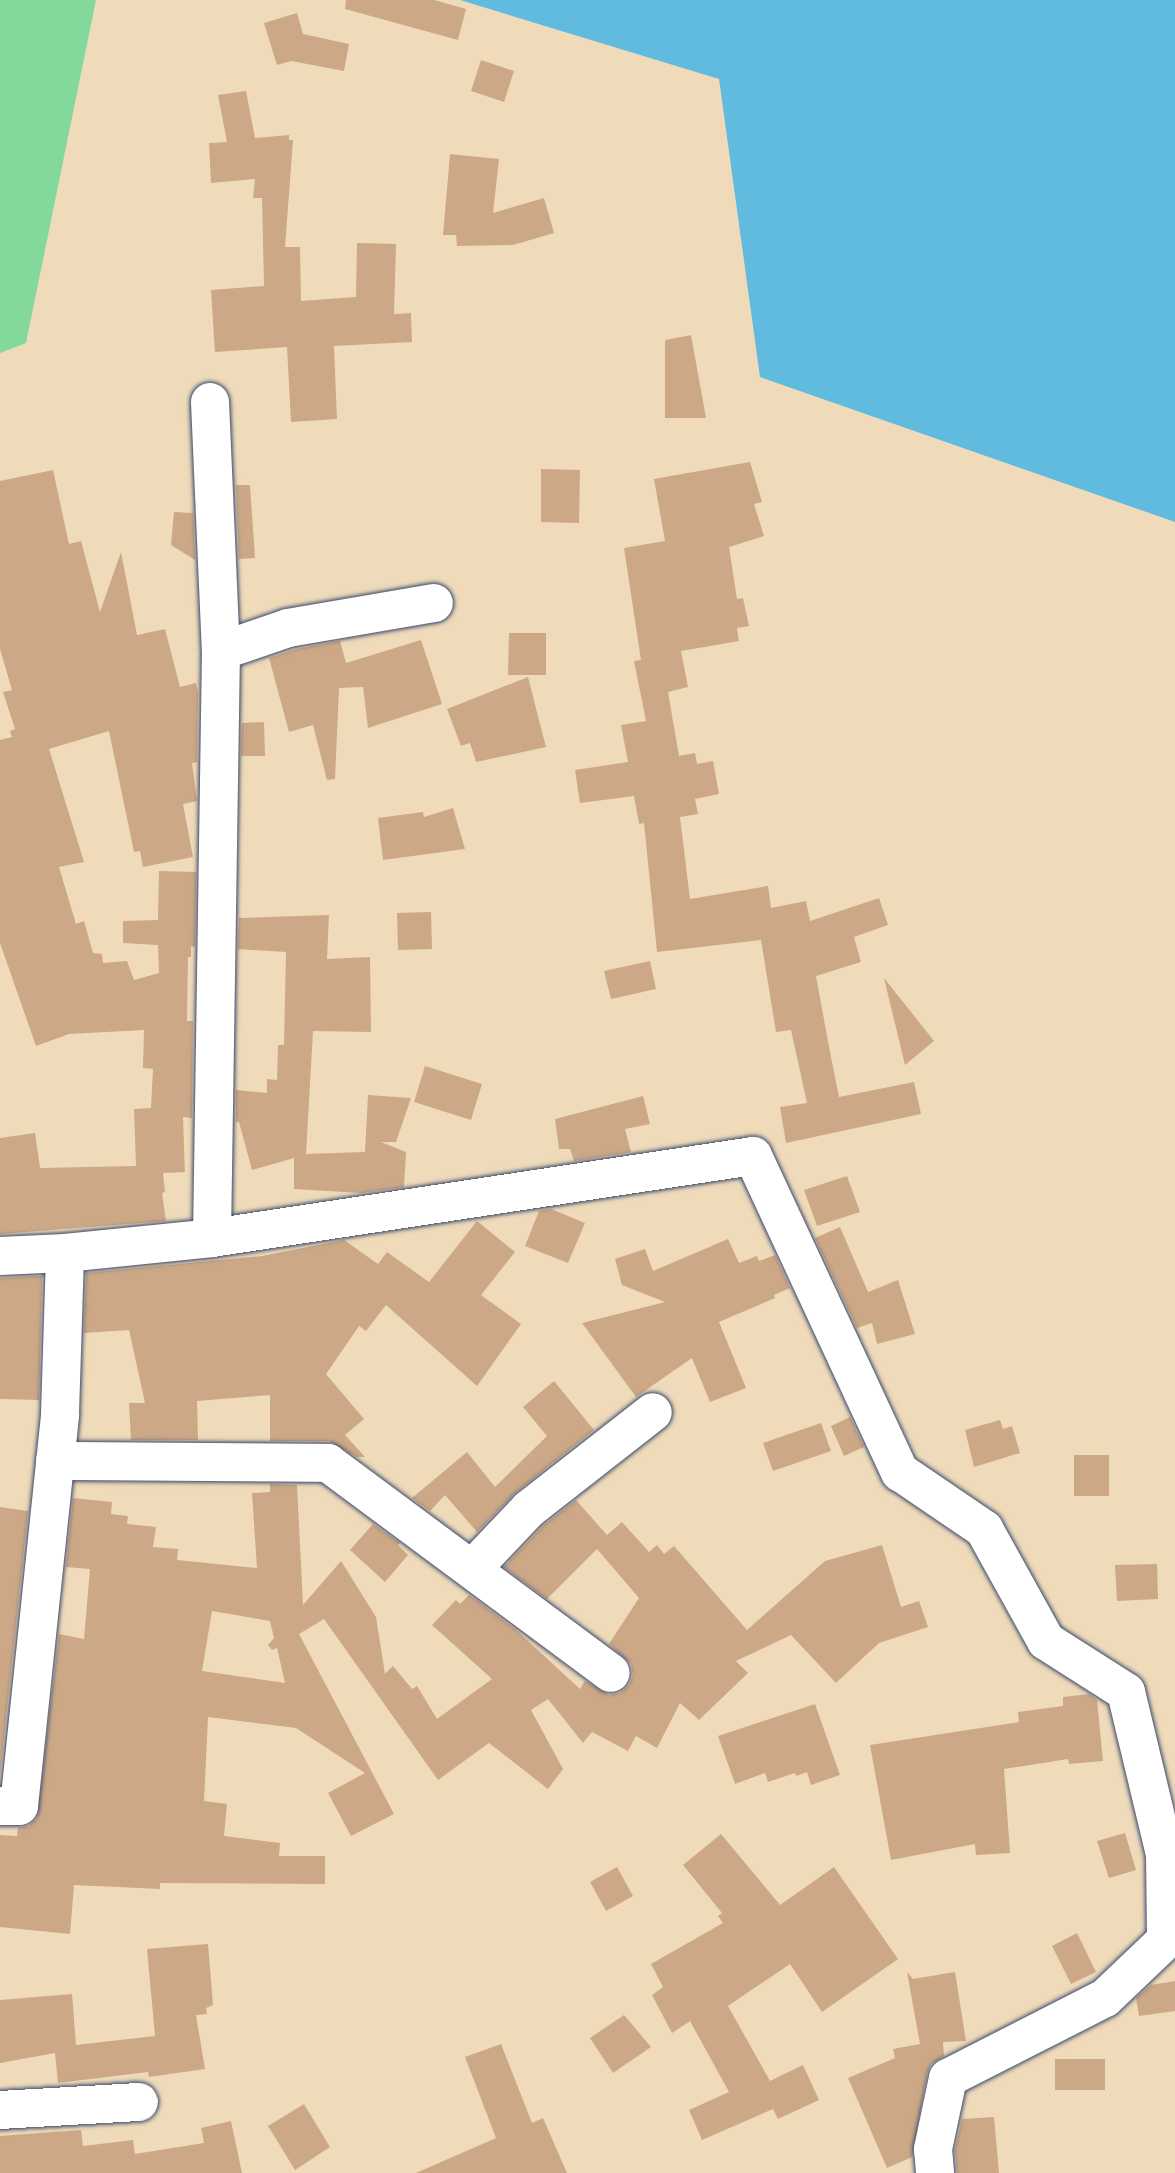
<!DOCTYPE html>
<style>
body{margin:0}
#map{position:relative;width:1175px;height:2173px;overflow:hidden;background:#efdbba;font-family:Dekko,sans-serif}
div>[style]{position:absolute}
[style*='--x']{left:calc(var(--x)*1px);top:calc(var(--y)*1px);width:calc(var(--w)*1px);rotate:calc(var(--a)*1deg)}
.green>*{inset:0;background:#83d89b}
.water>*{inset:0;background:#60bbde}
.building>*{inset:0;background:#cda887}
.roads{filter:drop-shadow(0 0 2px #3b496c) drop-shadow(0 0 2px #3b496c)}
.minor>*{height:38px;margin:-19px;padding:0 19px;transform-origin:19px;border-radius:19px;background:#fff}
span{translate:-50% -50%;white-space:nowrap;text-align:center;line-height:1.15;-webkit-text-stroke:5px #fbf7ec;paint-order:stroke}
</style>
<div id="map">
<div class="green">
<div style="clip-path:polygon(0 0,96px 0,26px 343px,0 353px)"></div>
</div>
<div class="water">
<div style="clip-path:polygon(460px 0,1175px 0,1175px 522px,760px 377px,719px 79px)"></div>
</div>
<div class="building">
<div style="clip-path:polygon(346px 0,434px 0,466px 9px,458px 40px,345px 9px)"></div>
<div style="clip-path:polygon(297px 13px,303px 34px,349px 44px,344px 71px,291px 61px,277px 65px,264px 23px)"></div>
<div style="clip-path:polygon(481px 60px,514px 71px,504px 102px,471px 91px)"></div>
<div style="clip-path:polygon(246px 91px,255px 138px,289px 135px,289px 140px,293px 140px,285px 247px,300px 247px,301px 301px,356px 297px,357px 243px,396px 244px,394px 314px,411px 313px,412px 342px,334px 346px,337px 419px,291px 422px,287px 347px,215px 352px,211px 290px,264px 286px,262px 198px,253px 198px,255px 179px,211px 183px,209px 143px,227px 142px,218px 95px)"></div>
<div style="clip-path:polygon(450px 154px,499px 159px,493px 213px,544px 198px,554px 233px,513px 245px,457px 246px,456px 235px,443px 235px)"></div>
<div style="clip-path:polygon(691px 335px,706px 418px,665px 418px,665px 340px)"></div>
<div style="clip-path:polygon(750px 462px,762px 502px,754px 504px,764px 536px,729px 547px,737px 599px,743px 598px,749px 626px,737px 628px,739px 641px,681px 651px,688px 687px,668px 692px,679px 756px,695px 753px,697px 764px,713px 761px,719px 794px,695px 799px,698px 814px,680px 817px,690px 899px,768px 886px,771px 908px,806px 901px,810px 921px,879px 898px,888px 925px,854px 937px,861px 962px,816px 976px,830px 1052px,839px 1097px,914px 1082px,921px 1114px,786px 1143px,780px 1107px,807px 1103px,791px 1030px,776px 1032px,761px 940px,657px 952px,644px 823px,639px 824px,634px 796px,580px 803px,575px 770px,628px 762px,621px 725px,646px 721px,634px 661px,641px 660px,624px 548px,665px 541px,654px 479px)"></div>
<div style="clip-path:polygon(541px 469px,580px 470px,579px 523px,541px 522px)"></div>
<div style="clip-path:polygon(53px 470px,69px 544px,81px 541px,100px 612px,121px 552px,137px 635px,165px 629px,180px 687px,196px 683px,198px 692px,197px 762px,192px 763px,197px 801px,183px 804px,193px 857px,143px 867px,140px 851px,134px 852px,109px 731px,49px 749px,84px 862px,59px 867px,76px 924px,84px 921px,93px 953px,102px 954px,103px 963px,127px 961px,134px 980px,159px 973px,158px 945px,123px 943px,123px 921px,158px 920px,159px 871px,196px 872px,195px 947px,191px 946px,191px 957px,188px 957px,187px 1021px,193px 1021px,192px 1118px,183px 1117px,185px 1172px,163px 1173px,165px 1192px,162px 1193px,166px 1221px,0 1234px,0 1138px,35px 1133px,40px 1168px,136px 1166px,134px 1109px,151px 1108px,153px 1069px,143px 1068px,144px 1030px,69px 1034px,36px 1046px,0 943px,0 740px,12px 737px,10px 731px,15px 729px,3px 692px,12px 690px,0 649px,0 481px)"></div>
<div style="clip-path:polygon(236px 485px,250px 485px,255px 558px,239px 559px)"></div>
<div style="clip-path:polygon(174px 512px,193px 513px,195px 560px,171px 545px)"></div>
<div style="clip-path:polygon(509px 633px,546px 633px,546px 675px,508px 675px)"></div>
<div style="clip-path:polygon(421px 640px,442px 704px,368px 728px,363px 687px,339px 688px,335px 779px,327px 780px,313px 725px,289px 732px,269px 658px,297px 649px,340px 641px,346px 663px)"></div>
<div style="clip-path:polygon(528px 677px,546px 747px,476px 762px,470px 743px,461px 746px,447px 709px)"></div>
<div style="clip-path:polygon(264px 722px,265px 756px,241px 756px,242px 723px)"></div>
<div style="clip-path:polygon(453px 808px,465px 849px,383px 860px,378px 818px,423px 812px,424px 817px)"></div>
<div style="clip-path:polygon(431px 912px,432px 949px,398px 950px,397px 913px)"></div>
<div style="clip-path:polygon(329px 915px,327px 959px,370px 957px,371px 1032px,313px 1031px,306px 1154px,365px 1152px,368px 1095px,411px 1098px,396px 1142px,381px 1142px,406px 1152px,404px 1187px,361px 1193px,294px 1189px,294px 1158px,252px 1170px,239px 1122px,236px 1122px,236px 1090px,267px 1093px,267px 1079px,277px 1080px,278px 1045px,284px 1045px,286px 952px,238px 949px,239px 918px)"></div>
<div style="clip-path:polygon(650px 961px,656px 989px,611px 999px,604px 971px)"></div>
<div style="clip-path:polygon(884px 978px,934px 1041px,905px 1065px)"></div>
<div style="clip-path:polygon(425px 1066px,482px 1084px,471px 1120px,414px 1102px)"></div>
<div style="clip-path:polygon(643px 1096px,650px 1124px,625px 1129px,631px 1152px,574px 1161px,570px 1149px,559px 1149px,555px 1119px)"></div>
<div style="clip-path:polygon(847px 1176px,860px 1212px,817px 1226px,804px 1190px)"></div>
<div style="clip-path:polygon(551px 1209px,585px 1223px,568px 1263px,525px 1246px,539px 1211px)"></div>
<div style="clip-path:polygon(477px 1221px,515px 1252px,481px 1295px,521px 1324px,477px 1386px,386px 1305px,366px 1331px,359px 1326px,326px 1374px,364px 1419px,345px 1435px,365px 1457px,357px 1457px,329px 1441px,270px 1441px,270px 1395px,197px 1401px,198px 1440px,131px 1440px,129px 1403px,145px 1403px,129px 1330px,84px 1333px,86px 1273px,262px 1256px,344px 1240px,378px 1264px,387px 1252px,429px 1282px)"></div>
<div style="clip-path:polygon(840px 1227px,868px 1292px,898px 1280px,915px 1334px,877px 1344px,872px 1323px,857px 1328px,815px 1238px)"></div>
<div style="clip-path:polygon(728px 1239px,739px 1263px,757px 1256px,759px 1261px,775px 1255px,790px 1288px,774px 1295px,775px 1298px,719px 1322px,746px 1388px,710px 1402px,692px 1358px,636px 1397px,582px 1323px,665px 1302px,622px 1285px,615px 1259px,645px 1249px,653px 1271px)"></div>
<div style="clip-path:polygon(42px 1276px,39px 1400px,0 1399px,0 1278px)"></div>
<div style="clip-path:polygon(554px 1381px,594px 1430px,516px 1492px,477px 1532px,445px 1495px,430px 1511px,412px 1498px,467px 1452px,495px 1487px,547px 1436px,523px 1407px)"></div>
<div style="clip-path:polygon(850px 1417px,864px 1447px,844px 1456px,831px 1426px)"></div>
<div style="clip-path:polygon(1000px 1420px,1003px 1429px,1012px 1426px,1020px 1453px,974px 1467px,965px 1430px)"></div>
<div style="clip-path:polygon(821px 1423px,831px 1451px,773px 1471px,763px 1443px)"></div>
<div style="clip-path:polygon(1074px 1455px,1109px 1455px,1109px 1496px,1074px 1496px)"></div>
<div style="clip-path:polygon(evenodd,270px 1484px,297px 1485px,303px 1605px,341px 1561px,376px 1617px,385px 1674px,393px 1666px,412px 1689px,417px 1686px,437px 1719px,492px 1679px,432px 1625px,456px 1600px,460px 1604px,469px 1595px,516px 1630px,580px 1689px,585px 1681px,609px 1695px,620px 1693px,629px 1685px,633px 1675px,631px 1664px,609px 1644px,639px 1598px,597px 1549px,547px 1599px,504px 1567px,544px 1525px,576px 1500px,607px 1535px,622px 1522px,649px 1552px,657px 1545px,664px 1554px,674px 1546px,747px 1630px,825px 1561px,882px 1545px,901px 1607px,919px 1601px,928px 1627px,879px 1643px,836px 1683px,791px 1635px,736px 1661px,748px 1673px,699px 1720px,680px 1703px,657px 1748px,636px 1736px,628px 1751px,592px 1732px,583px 1743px,548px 1699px,531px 1710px,563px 1769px,548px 1789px,489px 1743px,438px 1780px,324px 1619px,299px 1634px,394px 1814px,351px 1836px,328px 1793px,365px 1773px,296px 1728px,208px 1717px,204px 1801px,227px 1804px,224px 1836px,280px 1843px,279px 1856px,325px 1856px,325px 1884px,160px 1883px,160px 1889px,74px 1885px,70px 1934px,0 1927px,0 1835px,17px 1836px,18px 1828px,29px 1826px,37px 1818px,59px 1634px,84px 1639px,90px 1569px,66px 1567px,73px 1498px,112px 1502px,111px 1514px,128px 1516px,127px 1524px,156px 1527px,153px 1547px,178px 1549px,177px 1560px,257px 1568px,252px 1493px,270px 1492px,270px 1484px,212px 1611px,270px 1621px,274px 1638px,268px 1645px,272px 1650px,277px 1648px,285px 1683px,202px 1671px,212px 1611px)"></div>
<div style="clip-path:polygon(0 1507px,28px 1511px,0 1774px)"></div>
<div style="clip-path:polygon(373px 1524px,400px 1543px,398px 1545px,408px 1555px,385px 1582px,350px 1550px)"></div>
<div style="clip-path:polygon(1157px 1564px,1158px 1599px,1117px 1601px,1115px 1565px)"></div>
<div style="clip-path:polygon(1089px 1694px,1097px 1700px,1103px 1761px,1069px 1764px,1068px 1759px,1004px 1769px,1010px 1853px,976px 1855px,975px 1844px,891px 1860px,870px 1745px,1019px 1722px,1018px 1712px,1063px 1706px,1063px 1697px)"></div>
<div style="clip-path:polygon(815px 1704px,840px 1775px,811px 1785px,807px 1772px,796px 1776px,795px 1773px,768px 1782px,765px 1773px,735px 1784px,718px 1736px)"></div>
<div style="clip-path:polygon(1125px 1833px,1136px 1870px,1109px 1878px,1097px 1841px)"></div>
<div style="clip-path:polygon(721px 1834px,780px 1905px,834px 1867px,898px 1959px,822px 2012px,790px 1964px,728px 2006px,770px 2081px,803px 2065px,819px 2100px,778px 2119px,773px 2109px,702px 2140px,689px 2110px,729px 2092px,690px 2021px,672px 2033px,652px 1995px,663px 1987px,651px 1964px,723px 1923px,718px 1916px,722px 1913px,683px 1865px)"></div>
<div style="clip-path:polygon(617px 1867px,633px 1896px,606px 1911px,590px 1882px)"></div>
<div style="clip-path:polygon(1077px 1933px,1096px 1972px,1071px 1984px,1052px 1946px)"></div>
<div style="clip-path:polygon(208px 1944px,213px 2005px,206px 2008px,207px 2014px,196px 2015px,205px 2069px,149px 2077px,148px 2072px,58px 2083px,55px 2053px,0 2063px,0 2000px,72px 1994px,76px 2045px,155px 2036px,147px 1949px)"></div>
<div style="clip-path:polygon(907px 1972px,913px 1979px,955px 1972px,966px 2041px,943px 2042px,944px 2056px,931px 2064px,927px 2073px,912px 2157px,887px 2168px,848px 2078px,895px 2058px,893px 2049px,920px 2044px)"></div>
<div style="clip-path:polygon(1175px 1981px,1175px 2011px,1139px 2016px,1136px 1998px,1151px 1985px)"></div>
<div style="clip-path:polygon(624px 2015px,651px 2047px,613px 2073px,590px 2038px)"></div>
<div style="clip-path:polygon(501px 2044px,532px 2123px,543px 2118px,567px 2173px,416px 2173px,496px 2138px,465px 2057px)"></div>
<div style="clip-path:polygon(1055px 2059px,1105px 2059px,1105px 2090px,1055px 2090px)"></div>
<div style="clip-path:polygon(304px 2104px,330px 2147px,295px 2170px,268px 2126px)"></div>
<div style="clip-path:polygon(994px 2117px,999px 2173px,957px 2173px,955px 2150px,962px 2119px)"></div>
<div style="clip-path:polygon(231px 2121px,242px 2173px,0 2173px,0 2136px,81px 2130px,83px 2146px,133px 2140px,135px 2154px,204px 2143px,201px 2128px)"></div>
</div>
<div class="roads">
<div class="minor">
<div style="--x:210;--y:402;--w:249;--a:87.5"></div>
<div style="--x:221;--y:651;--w:587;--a:90.88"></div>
<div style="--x:221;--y:651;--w:71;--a:-18.9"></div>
<div style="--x:288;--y:628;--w:148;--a:-9.7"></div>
<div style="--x:0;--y:1256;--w:65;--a:-2.6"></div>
<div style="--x:65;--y:1253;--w:148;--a:-5.8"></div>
<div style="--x:212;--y:1238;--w:547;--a:-8.62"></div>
<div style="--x:753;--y:1156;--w:349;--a:65.1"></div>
<div style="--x:900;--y:1472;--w:102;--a:34.2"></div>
<div style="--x:984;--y:1529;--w:128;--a:61"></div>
<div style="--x:1046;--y:1641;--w:95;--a:32.5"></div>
<div style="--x:1126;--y:1692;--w:168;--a:76.5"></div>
<div style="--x:1165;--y:1855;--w:85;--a:89.3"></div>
<div style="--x:1166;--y:1940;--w:84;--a:136.4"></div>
<div style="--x:1105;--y:1998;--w:176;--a:153"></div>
<div style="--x:948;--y:2078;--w:73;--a:101.9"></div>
<div style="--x:933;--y:2149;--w:24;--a:85"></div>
<div style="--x:55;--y:1461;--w:273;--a:0.4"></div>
<div style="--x:328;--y:1463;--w:352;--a:36.6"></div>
<div style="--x:473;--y:1568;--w:81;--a:-46.5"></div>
<div style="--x:529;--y:1509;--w:157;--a:-38"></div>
<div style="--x:0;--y:1806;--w:19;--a:0"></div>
<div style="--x:19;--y:1806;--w:394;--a:-84"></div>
<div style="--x:60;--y:1414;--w:161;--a:-88.2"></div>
<div style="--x:0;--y:2110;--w:139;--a:-3.3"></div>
</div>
</div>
</div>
